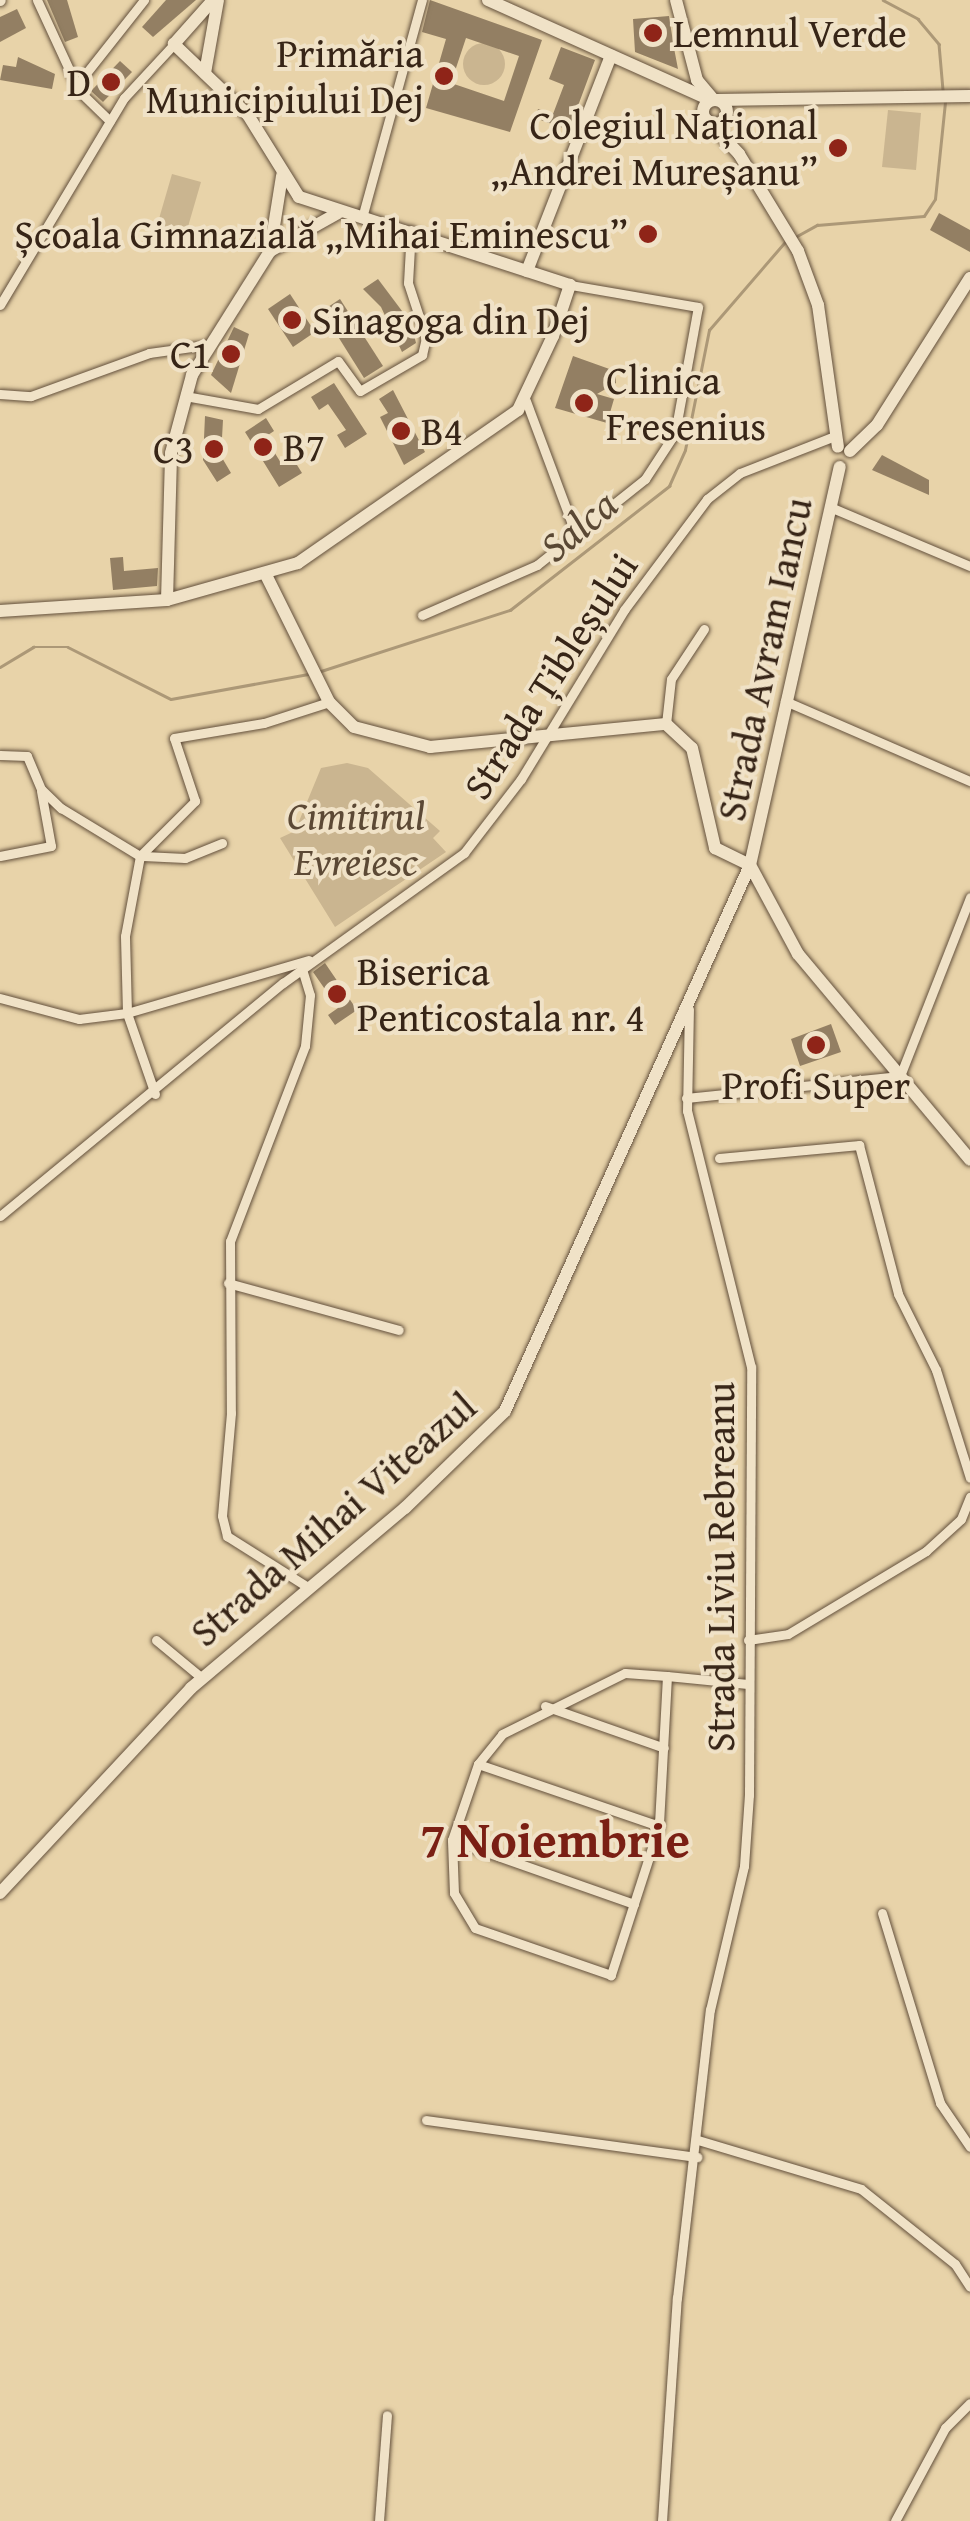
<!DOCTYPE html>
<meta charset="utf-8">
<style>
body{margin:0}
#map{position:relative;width:970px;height:2521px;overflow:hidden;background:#e8d3a9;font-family:"Gentium Book Plus",serif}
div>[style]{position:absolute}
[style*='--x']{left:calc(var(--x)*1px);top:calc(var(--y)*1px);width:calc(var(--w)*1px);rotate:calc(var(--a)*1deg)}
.green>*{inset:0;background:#cab590}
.round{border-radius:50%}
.stream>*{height:2.5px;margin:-1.25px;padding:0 1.25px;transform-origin:1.25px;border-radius:1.25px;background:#ac9877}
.building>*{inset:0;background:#937f63}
.roads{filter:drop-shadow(0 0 2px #63503c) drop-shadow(0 0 2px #63503c)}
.street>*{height:9px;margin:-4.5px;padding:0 4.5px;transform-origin:4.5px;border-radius:4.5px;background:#f0e2c7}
.secondary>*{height:12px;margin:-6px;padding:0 6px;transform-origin:6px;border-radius:6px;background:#f0e2c7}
.secondary>.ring{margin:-6px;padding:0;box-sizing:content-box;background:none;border:12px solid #f0e2c7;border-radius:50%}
.dots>*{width:28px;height:28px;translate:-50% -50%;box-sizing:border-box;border:5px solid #f0e2c7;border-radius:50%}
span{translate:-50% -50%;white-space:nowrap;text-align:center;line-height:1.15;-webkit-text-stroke:8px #f0e2c7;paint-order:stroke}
.poi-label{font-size:40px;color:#372517}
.left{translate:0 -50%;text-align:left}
.right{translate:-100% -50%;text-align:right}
.street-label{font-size:40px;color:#372517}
.park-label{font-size:40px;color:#5c4935;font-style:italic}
.water-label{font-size:42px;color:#5a4834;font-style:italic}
.district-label{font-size:50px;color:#7a1f14;font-weight:700}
</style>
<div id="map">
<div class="green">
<div class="round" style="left:463px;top:43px;width:42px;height:42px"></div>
<div style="clip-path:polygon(888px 110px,921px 113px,916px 170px,882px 167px)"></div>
<div style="clip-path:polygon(172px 174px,201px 182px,185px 237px,156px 229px)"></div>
<div style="clip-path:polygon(347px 763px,368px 768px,440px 831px,433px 838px,446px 852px,335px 927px,280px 838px,295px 831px,321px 768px)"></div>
</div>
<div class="stream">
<div style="--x:883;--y:0;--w:40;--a:28"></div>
<div style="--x:918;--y:19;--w:33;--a:50"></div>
<div style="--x:939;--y:44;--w:46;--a:85"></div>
<div style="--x:797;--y:236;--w:23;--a:-29"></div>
<div style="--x:817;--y:225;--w:107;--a:-4.8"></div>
<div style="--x:924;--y:216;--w:20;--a:-57"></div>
<div style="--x:935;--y:199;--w:97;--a:-84.1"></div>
<div style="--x:0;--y:667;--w:39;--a:-31"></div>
<div style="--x:33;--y:647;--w:35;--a:0"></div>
<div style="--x:68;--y:647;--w:115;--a:26.8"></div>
<div style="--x:171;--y:699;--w:139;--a:-10.3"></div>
<div style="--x:321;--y:671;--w:199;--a:-17.9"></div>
<div style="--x:510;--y:610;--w:202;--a:-37.9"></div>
<div style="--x:669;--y:486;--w:39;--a:-66"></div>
<div style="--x:685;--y:450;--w:122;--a:-78.7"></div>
<div style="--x:709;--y:330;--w:116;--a:-49.2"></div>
</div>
<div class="building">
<div style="clip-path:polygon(47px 0,67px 0,78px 37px,65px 42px)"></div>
<div style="clip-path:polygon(166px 0,196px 0,153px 37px,142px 27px)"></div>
<div style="clip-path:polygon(evenodd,430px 0,542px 40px,510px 132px,426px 108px,446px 39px,422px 32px,430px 0,466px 38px,519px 56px,504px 101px,451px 83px,466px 38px)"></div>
<div style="clip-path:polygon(17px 9px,26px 28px,0 42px,0 17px)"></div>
<div style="clip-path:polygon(669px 16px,674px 48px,678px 69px,635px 52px,633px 19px)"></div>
<div style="clip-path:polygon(561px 47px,595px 60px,569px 130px,535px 118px,538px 109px,553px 114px,564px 85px,549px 79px)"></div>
<div style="clip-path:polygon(18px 57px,55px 74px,52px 89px,0 80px,3px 65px,16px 67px)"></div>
<div style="clip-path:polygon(120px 61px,132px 72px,103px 102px,91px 91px)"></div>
<div style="clip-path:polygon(939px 213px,970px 230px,970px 252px,930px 230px)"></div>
<div style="clip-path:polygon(378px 279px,411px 323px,416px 343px,402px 352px,381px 307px,363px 289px)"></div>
<div style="clip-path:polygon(290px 294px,315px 332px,293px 347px,268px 309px)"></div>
<div style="clip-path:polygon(340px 299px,383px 366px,364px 378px,322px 311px)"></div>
<div style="clip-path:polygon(234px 327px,249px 334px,231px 393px,211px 375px)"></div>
<div style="clip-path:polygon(573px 356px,615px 371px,616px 383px,597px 394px,614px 399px,607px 423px,555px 408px)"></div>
<div style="clip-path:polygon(334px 383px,367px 434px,345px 448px,337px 435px,346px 430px,328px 404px,319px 410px,311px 397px)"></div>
<div style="clip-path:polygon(393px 390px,425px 452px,404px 465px,380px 417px,388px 413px,379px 399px)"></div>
<div style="clip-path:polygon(205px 416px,223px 420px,221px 456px,231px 473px,217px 482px,203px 460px)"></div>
<div style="clip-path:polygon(266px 418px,274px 431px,265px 437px,281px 463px,292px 457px,302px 473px,279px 487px,245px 432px)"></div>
<div style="clip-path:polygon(882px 455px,929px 480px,929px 495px,872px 470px)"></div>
<div style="clip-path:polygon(123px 557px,124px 571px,158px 568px,157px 586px,113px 590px,110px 558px)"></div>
<div style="clip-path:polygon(325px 963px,357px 1010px,335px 1025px,328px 1015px,338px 1008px,313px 972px)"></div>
<div style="clip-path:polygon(831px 1024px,841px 1052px,800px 1066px,791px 1039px)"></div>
</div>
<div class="roads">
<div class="street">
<div style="--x:37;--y:0;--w:100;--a:65.2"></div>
<div style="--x:79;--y:91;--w:43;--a:44.1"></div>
<div style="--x:0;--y:1;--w:1;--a:-45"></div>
<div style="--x:76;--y:86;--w:110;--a:-51.7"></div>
<div style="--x:363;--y:214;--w:222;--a:-74.6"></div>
<div style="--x:0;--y:305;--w:241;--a:-59.1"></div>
<div style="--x:124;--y:98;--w:74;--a:-47.2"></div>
<div style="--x:0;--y:394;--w:31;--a:4"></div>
<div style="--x:31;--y:396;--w:126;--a:-20"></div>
<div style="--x:149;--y:353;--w:59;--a:-7.9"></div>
<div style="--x:185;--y:396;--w:74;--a:10.1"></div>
<div style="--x:258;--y:409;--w:93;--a:-31"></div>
<div style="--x:338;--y:361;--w:37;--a:54"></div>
<div style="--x:360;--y:391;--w:72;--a:-30.1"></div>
<div style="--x:422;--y:355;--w:17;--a:-77"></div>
<div style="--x:426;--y:338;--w:58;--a:-108.1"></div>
<div style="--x:408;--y:283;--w:53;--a:-86.8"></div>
<div style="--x:526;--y:401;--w:143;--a:69.5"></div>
<div style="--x:830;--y:507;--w:152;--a:22.9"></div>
<div style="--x:422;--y:615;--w:125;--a:-23.5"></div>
<div style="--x:537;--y:565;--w:138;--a:-38.5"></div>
<div style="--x:645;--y:479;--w:55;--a:-56.9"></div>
<div style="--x:675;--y:433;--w:128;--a:-79.7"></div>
<div style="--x:698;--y:307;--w:130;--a:-170.2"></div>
<div style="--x:785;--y:701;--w:202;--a:23.4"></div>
<div style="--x:666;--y:724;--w:45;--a:-83.7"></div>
<div style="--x:671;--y:679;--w:60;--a:-56.6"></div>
<div style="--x:0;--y:755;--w:27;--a:2"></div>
<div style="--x:27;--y:756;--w:36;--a:67"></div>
<div style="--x:41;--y:789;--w:28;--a:44"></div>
<div style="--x:61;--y:808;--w:92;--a:31.3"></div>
<div style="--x:0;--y:856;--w:52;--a:-11.1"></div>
<div style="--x:51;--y:846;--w:56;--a:-100.3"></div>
<div style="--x:140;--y:856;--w:78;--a:-45"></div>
<div style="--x:195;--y:801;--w:66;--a:-108.4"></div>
<div style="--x:174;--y:738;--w:91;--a:-9.5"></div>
<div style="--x:264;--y:723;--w:68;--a:-17.9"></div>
<div style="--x:143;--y:856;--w:42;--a:2.7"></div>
<div style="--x:185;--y:858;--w:40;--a:-22"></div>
<div style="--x:302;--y:969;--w:27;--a:73"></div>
<div style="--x:310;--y:995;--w:51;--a:95.6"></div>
<div style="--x:305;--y:1046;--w:209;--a:111"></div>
<div style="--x:230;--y:1241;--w:172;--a:89.7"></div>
<div style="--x:231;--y:1413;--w:103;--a:95"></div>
<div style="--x:222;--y:1516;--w:21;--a:76"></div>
<div style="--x:227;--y:1536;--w:93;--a:32.3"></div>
<div style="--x:0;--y:998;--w:82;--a:14.9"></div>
<div style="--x:79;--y:1019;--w:48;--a:-7.1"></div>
<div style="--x:127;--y:1013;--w:77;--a:-91.5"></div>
<div style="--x:125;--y:936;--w:81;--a:-79.4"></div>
<div style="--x:155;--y:1094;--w:86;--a:-109.1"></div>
<div style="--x:127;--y:1013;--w:189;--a:-16.3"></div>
<div style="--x:686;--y:1098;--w:215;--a:-5.9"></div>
<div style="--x:900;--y:1076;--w:192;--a:-68.6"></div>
<div style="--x:719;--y:1158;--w:141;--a:-5.3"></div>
<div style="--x:859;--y:1145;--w:154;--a:75.3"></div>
<div style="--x:898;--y:1294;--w:85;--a:63.4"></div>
<div style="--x:936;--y:1370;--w:113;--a:72.5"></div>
<div style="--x:0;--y:1216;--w:367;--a:-39.5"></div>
<div style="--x:283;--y:983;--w:223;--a:-35.7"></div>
<div style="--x:464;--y:853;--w:93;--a:-52.4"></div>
<div style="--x:521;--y:779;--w:198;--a:-58.6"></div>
<div style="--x:624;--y:610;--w:139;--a:-53.2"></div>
<div style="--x:707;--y:499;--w:42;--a:-38.2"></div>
<div style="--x:740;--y:473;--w:102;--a:-21.3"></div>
<div style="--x:228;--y:1283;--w:177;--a:15.4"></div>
<div style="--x:156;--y:1640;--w:60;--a:39.6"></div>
<div style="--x:748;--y:1640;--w:40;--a:-8.5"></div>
<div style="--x:788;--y:1634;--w:161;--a:-31"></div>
<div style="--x:926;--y:1551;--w:47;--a:-42.4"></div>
<div style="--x:961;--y:1519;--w:24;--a:-68"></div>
<div style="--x:667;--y:1676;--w:150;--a:93.1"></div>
<div style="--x:659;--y:1826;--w:157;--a:107.9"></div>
<div style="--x:611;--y:1975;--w:144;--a:-160.9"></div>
<div style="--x:475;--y:1928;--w:41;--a:-121"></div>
<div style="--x:454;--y:1893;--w:53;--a:-92.2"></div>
<div style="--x:452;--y:1840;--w:80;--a:-71.1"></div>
<div style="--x:478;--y:1764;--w:38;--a:-51"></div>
<div style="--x:502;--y:1734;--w:137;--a:-26.4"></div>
<div style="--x:625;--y:1673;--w:42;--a:4.1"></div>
<div style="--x:667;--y:1676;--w:81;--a:5.6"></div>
<div style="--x:545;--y:1706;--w:126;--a:19.4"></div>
<div style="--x:478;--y:1764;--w:191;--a:18.9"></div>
<div style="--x:452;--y:1840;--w:193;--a:19.4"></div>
<div style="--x:882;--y:1913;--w:199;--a:73"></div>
<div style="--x:940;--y:2103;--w:53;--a:55.7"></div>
<div style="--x:426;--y:2120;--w:274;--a:7.8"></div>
<div style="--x:698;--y:2140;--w:170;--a:16.7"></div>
<div style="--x:861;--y:2189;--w:120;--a:38.6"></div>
<div style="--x:955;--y:2264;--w:27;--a:57"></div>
<div style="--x:379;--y:2521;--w:106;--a:-85.7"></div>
<div style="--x:662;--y:2521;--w:224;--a:-86.2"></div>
<div style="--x:677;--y:2298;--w:290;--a:-83.5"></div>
<div style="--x:710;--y:2010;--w:148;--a:-76.7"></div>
<div style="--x:744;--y:1866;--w:71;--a:-86"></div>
<div style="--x:749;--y:1795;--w:428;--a:-89.7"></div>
<div style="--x:751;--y:1367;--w:264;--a:-104"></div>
<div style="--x:687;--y:1111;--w:102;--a:-88.9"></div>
<div style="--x:895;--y:2521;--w:106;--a:-61.7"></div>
<div style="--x:945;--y:2428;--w:35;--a:-45"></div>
</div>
<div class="secondary">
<div style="--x:488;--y:0;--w:244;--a:24.2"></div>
<div style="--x:676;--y:0;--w:83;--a:75.3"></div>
<div style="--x:697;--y:80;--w:23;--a:50"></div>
<div style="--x:205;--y:73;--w:74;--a:-79.9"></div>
<div style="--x:717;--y:100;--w:253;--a:-0.9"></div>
<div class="ring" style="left:703px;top:100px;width:12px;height:12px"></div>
<div style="--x:707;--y:120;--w:47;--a:46.7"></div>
<div style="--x:739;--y:154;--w:114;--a:58.7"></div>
<div style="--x:798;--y:251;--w:58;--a:69.7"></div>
<div style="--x:818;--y:305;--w:143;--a:82"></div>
<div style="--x:270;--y:251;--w:76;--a:-80.9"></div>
<div style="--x:527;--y:271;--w:231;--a:-68.7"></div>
<div style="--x:850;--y:451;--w:37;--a:-44"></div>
<div style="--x:877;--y:425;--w:174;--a:-57.7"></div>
<div style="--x:266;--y:575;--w:142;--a:63.6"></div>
<div style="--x:329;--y:702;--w:35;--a:45"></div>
<div style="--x:354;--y:727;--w:79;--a:14.7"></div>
<div style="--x:430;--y:747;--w:237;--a:-5.6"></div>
<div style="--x:666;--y:724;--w:35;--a:43"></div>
<div style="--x:692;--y:748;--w:103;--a:77"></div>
<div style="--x:715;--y:848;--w:39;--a:26"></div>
<div style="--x:167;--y:600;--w:147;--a:-88.4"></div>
<div style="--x:171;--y:453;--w:81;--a:-74.9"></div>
<div style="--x:192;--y:375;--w:146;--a:-57.8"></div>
<div style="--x:270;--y:251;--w:78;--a:-29.2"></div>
<div style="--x:0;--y:611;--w:167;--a:-3.8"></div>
<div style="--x:167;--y:600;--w:136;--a:-15.8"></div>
<div style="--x:298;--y:563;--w:268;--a:-34.8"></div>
<div style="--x:518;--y:410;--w:82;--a:-64.7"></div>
<div style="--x:553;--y:336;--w:54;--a:-71.6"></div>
<div style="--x:570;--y:285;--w:285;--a:-162"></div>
<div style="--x:299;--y:197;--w:97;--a:-121.9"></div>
<div style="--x:248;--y:115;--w:103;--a:-136.2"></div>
<div style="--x:174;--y:44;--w:59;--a:-48.4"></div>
<div style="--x:750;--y:865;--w:101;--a:61.7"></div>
<div style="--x:798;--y:954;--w:268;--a:50.1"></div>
<div style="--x:0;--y:1893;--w:280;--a:-47"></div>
<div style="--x:191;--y:1688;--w:280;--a:-40.1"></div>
<div style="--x:405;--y:1508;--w:139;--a:-44.1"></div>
<div style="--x:505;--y:1411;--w:598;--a:-65.83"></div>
<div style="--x:750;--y:865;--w:408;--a:-77.3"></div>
</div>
</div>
<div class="dots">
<div style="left:653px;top:33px;background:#8f2418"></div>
<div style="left:444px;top:76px;background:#8f2418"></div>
<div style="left:111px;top:82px;background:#8f2418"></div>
<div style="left:838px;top:148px;background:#8f2418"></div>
<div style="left:648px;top:234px;background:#8f2418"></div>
<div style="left:292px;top:320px;background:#8f2418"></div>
<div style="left:231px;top:354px;background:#8f2418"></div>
<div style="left:584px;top:403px;background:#8f2418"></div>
<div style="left:401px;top:431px;background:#8f2418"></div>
<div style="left:263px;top:447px;background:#8f2418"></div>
<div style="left:214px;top:449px;background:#8f2418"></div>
<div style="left:337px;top:994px;background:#8f2418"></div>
<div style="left:816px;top:1045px;background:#8f2418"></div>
</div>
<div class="poi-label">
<span class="left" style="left:673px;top:33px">Lemnul Verde</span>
<span class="right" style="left:424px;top:76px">Primăria<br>Municipiului Dej</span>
<span class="right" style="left:91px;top:82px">D</span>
<span class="right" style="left:818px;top:148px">Colegiul Național<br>„Andrei Mureșanu”</span>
<span class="right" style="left:628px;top:234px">Școala Gimnazială „Mihai Eminescu”</span>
<span class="left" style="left:312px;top:320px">Sinagoga din Dej</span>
<span class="right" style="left:211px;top:354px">C1</span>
<span class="left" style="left:606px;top:403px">Clinica<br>Fresenius</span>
<span class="left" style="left:421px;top:431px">B4</span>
<span class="left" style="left:283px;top:447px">B7</span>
<span class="right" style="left:194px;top:449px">C3</span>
<span class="left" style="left:357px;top:994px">Biserica<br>Penticostala nr. 4</span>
<span style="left:816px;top:1085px">Profi Super</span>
</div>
<div class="street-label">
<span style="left:764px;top:659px;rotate:-78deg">Strada Avram Iancu</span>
<span style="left:550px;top:676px;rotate:-57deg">Strada Țibleșului</span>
<span style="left:333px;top:1519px;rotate:-41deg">Strada Mihai Viteazul</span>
<span style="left:720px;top:1567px;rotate:-90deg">Strada Liviu Rebreanu</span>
</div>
<div class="park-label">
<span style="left:356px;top:838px">Cimitirul<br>Evreiesc</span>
</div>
<div class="water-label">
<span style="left:578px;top:525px;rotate:-40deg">Salca</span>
</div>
<div class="district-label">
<span style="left:555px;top:1839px">7 Noiembrie</span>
</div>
</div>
